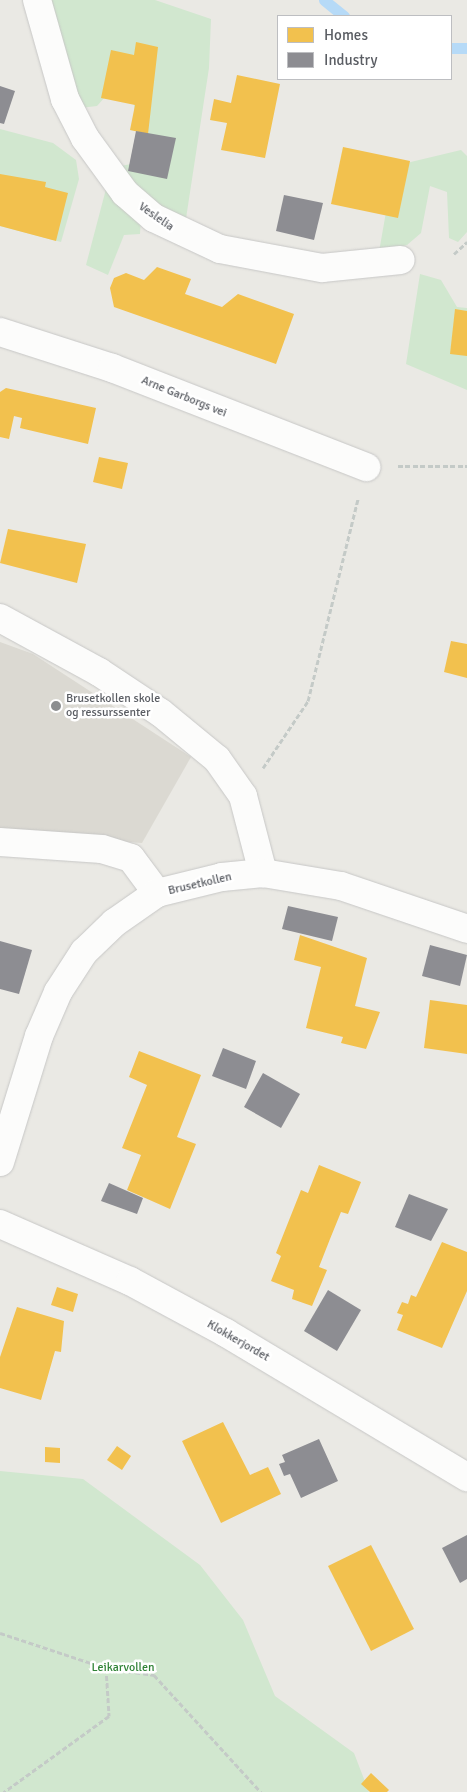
<!DOCTYPE html>
<style>
body{margin:0}
#map{position:relative;width:467px;height:1792px;overflow:hidden;background:#eae9e4;font-family:Signika,sans-serif}
div>[style]{position:absolute}
[style*='--x']{left:calc(var(--x)*1px);top:calc(var(--y)*1px);width:calc(var(--w)*1px);rotate:calc(var(--a)*1deg)}
.education>*{inset:0;background:#dbd9d2}
.green>*{inset:0;background:#d1e7cf}
.homes>*{inset:0;background:#f2c14e}
.industry>*{inset:0;background:#8d8d92}
.stream>*{height:11px;margin:-5.5px;padding:0 5.5px;transform-origin:5.5px;border-radius:5.5px;background:#b6daf7}
.path>*{height:3px;margin-top:-1.5px;transform-origin:0;background:repeating-linear-gradient(90deg,#c4cac7 0 5px,transparent 0 7.5px)}
.roads{filter:drop-shadow(0 0 1px #c7c7c6) drop-shadow(0 0 1px #c7c7c6)}
.minor>*{height:28px;margin:-14px;padding:0 14px;transform-origin:14px;border-radius:14px;background:#fcfcfb}
.dots>*{width:14px;height:14px;translate:-50% -50%;box-sizing:border-box;border:2px solid #fff;border-radius:50%}
span{translate:-50% -50%;white-space:nowrap;text-align:center;line-height:1.15;-webkit-text-stroke:5px #fff;paint-order:stroke}
.street-label{font-size:12px;color:#5a5d63}
.poi-label{font-size:12px;color:#5a5d63}
.left{translate:0 -50%;text-align:left}
.park-label{font-size:12px;color:#308336}
.legend{position:absolute;left:277px;top:15px;width:175px;height:65px;box-sizing:border-box;background:#fff;border:1px solid #bdbec1;margin:0;padding:6px 9px;list-style:none;font-size:15px;color:#5a5d63}
.legend li{display:flex;align-items:center;gap:10px;height:25px}
.legend b{width:25px;border:1px solid #bdbec1}
</style>
<div id="map">
<div class="education">
<div style="clip-path:polygon(0 642px,33px 654px,191px 757px,142px 843px,0 833px)"></div>
</div>
<div class="green">
<div style="clip-path:polygon(46px 0,155px 0,211px 19px,209px 68px,185px 225px,164px 212px,115px 167px,142px 162px,129px 70px,97px 106px,80px 108px)"></div>
<div style="clip-path:polygon(0 129px,53px 143px,76px 160px,79px 179px,61px 242px,0 226px)"></div>
<div style="clip-path:polygon(461px 150px,467px 156px,467px 232px,458px 242px,449px 238px,447px 192px,430px 186px,421px 233px,407px 245px,379px 252px,394px 166px)"></div>
<div style="clip-path:polygon(106px 189px,141px 217px,140px 234px,124px 235px,108px 275px,86px 265px)"></div>
<div style="clip-path:polygon(420px 274px,441px 280px,457px 307px,467px 308px,467px 390px,406px 364px)"></div>
<div style="clip-path:polygon(0 1471px,83px 1479px,200px 1565px,243px 1620px,275px 1696px,354px 1753px,369px 1792px,0 1792px)"></div>
</div>
<div class="homes">
<div style="clip-path:polygon(136px 42px,158px 47px,148px 134px,130px 130px,135px 105px,101px 98px,111px 50px,134px 55px)"></div>
<div style="clip-path:polygon(237px 75px,280px 84px,265px 158px,221px 150px,227px 123px,210px 120px,214px 99px,231px 103px)"></div>
<div style="clip-path:polygon(343px 147px,410px 161px,398px 218px,331px 204px)"></div>
<div style="clip-path:polygon(0 174px,46px 182px,45px 187px,68px 193px,56px 241px,0 226px)"></div>
<div style="clip-path:polygon(157px 267px,191px 279px,185px 294px,222px 307px,238px 294px,294px 314px,276px 364px,114px 307px,110px 288px,114px 278px,126px 273px,144px 280px)"></div>
<div style="clip-path:polygon(455px 309px,467px 311px,467px 356px,450px 354px)"></div>
<div style="clip-path:polygon(6px 388px,96px 408px,88px 444px,20px 428px,22px 418px,14px 416px,9px 439px,0 437px,0 392px)"></div>
<div style="clip-path:polygon(99px 457px,128px 463px,122px 489px,93px 482px)"></div>
<div style="clip-path:polygon(8px 529px,86px 544px,77px 583px,0 563px)"></div>
<div style="clip-path:polygon(451px 641px,467px 644px,467px 678px,444px 672px)"></div>
<div style="clip-path:polygon(300px 935px,367px 958px,355px 1006px,380px 1012px,366px 1049px,341px 1043px,343px 1037px,306px 1028px,321px 967px,294px 960px)"></div>
<div style="clip-path:polygon(430px 1000px,467px 1005px,467px 1054px,424px 1048px)"></div>
<div style="clip-path:polygon(139px 1051px,201px 1075px,177px 1137px,196px 1144px,170px 1209px,127px 1190px,141px 1155px,122px 1148px,147px 1085px,129px 1077px)"></div>
<div style="clip-path:polygon(319px 1165px,361px 1182px,348px 1214px,341px 1212px,330px 1239px,319px 1267px,327px 1270px,312px 1306px,292px 1299px,294px 1290px,271px 1281px,281px 1256px,276px 1253px,301px 1190px,308px 1193px)"></div>
<div style="clip-path:polygon(442px 1242px,467px 1252px,467px 1291px,442px 1348px,397px 1330px,403px 1315px,397px 1313px,402px 1302px,408px 1304px,411px 1295px,416px 1297px)"></div>
<div style="clip-path:polygon(57px 1287px,78px 1294px,73px 1312px,51px 1305px)"></div>
<div style="clip-path:polygon(17px 1307px,64px 1321px,61px 1352px,55px 1351px,41px 1400px,0 1388px,0 1357px)"></div>
<div style="clip-path:polygon(223px 1422px,250px 1475px,268px 1467px,281px 1494px,221px 1523px,182px 1441px)"></div>
<div style="clip-path:polygon(117px 1446px,131px 1456px,122px 1470px,107px 1460px)"></div>
<div style="clip-path:polygon(45px 1447px,60px 1448px,60px 1463px,45px 1462px)"></div>
<div style="clip-path:polygon(371px 1545px,414px 1629px,371px 1651px,328px 1566px)"></div>
<div style="clip-path:polygon(371px 1773px,389px 1790px,387px 1792px,370px 1792px,361px 1784px)"></div>
</div>
<div class="industry">
<div style="clip-path:polygon(0 86px,15px 91px,4px 124px,0 123px)"></div>
<div style="clip-path:polygon(136px 131px,176px 138px,167px 179px,128px 171px)"></div>
<div style="clip-path:polygon(284px 195px,323px 203px,314px 240px,276px 231px)"></div>
<div style="clip-path:polygon(288px 906px,338px 917px,332px 941px,282px 929px)"></div>
<div style="clip-path:polygon(0 941px,32px 950px,19px 994px,0 989px)"></div>
<div style="clip-path:polygon(430px 945px,467px 955px,460px 986px,422px 976px)"></div>
<div style="clip-path:polygon(223px 1048px,256px 1061px,246px 1089px,212px 1076px)"></div>
<div style="clip-path:polygon(263px 1073px,300px 1094px,281px 1128px,244px 1107px)"></div>
<div style="clip-path:polygon(109px 1183px,143px 1198px,137px 1214px,101px 1201px)"></div>
<div style="clip-path:polygon(409px 1194px,448px 1209px,431px 1241px,395px 1227px)"></div>
<div style="clip-path:polygon(328px 1290px,361px 1310px,337px 1351px,304px 1331px)"></div>
<div style="clip-path:polygon(319px 1439px,338px 1481px,301px 1498px,290px 1474px,284px 1476px,279px 1464px,285px 1462px,282px 1455px)"></div>
<div style="clip-path:polygon(467px 1535px,467px 1579px,460px 1583px,442px 1548px)"></div>
</div>
<div class="stream">
<div style="--x:324;--y:0;--w:26;--a:39"></div>
<div style="--x:451;--y:48;--w:16;--a:0"></div>
</div>
<div class="path">
<div style="--x:454;--y:254;--w:18;--a:-43"></div>
<div style="--x:398;--y:466;--w:69;--a:0"></div>
<div style="--x:263;--y:768;--w:81;--a:-56.1"></div>
<div style="--x:308;--y:701;--w:208;--a:-76.1"></div>
<div style="--x:0;--y:1633;--w:112;--a:18.3"></div>
<div style="--x:106;--y:1668;--w:48;--a:86.4"></div>
<div style="--x:109;--y:1716;--w:130;--a:144.1"></div>
<div style="--x:106;--y:1668;--w:49;--a:8.3"></div>
<div style="--x:154;--y:1675;--w:159;--a:47.6"></div>
</div>
<div class="roads">
<div class="minor">
<div style="--x:37;--y:0;--w:103;--a:74.2"></div>
<div style="--x:65;--y:99;--w:44;--a:62.9"></div>
<div style="--x:85;--y:138;--w:68;--a:54"></div>
<div style="--x:125;--y:193;--w:38;--a:41"></div>
<div style="--x:154;--y:218;--w:73;--a:25.2"></div>
<div style="--x:220;--y:249;--w:104;--a:10.6"></div>
<div style="--x:322;--y:268;--w:79;--a:-5.8"></div>
<div style="--x:0;--y:332;--w:118;--a:17.8"></div>
<div style="--x:112;--y:368;--w:273;--a:21.3"></div>
<div style="--x:0;--y:618;--w:113;--a:28.6"></div>
<div style="--x:99;--y:672;--w:74;--a:33.5"></div>
<div style="--x:161;--y:713;--w:72;--a:39.4"></div>
<div style="--x:217;--y:759;--w:45;--a:54.9"></div>
<div style="--x:243;--y:796;--w:80;--a:75.4"></div>
<div style="--x:0;--y:842;--w:102;--a:3.9"></div>
<div style="--x:102;--y:849;--w:30;--a:17"></div>
<div style="--x:131;--y:858;--w:44;--a:53.4"></div>
<div style="--x:0;--y:1162;--w:132;--a:-72.8"></div>
<div style="--x:39;--y:1036;--w:48;--a:-66.6"></div>
<div style="--x:58;--y:992;--w:48;--a:-57"></div>
<div style="--x:84;--y:952;--w:42;--a:-44"></div>
<div style="--x:114;--y:923;--w:52;--a:-34.9"></div>
<div style="--x:157;--y:893;--w:67;--a:-13.8"></div>
<div style="--x:222;--y:877;--w:41;--a:-5.6"></div>
<div style="--x:263;--y:873;--w:79;--a:9.5"></div>
<div style="--x:341;--y:886;--w:133;--a:18.8"></div>
<div style="--x:0;--y:1224;--w:142;--a:23.7"></div>
<div style="--x:130;--y:1281;--w:109;--a:28.4"></div>
<div style="--x:226;--y:1333;--w:281;--a:30.9"></div>
</div>
</div>
<div class="dots">
<div style="left:56px;top:706px;background:#8c8e90"></div>
</div>
<div class="street-label">
<span style="left:156px;top:217px;rotate:35deg">Veslelia</span>
<span style="left:184px;top:397px;rotate:22deg">Arne Garborgs vei</span>
<span style="left:200px;top:884px;rotate:-13deg">Brusetkollen</span>
<span style="left:238px;top:1341px;rotate:30deg">Klokkerjordet</span>
</div>
<div class="poi-label">
<span class="left" style="left:66px;top:706px">Brusetkollen skole<br>og ressurssenter</span>
</div>
<div class="park-label">
<span style="left:123px;top:1668px">Leikarvollen</span>
</div>
<ul class="legend">
<li><b style="height:14px;background:#f2c14e"></b>Homes</li>
<li><b style="height:14px;background:#8d8d92"></b>Industry</li>
</ul>
</div>
